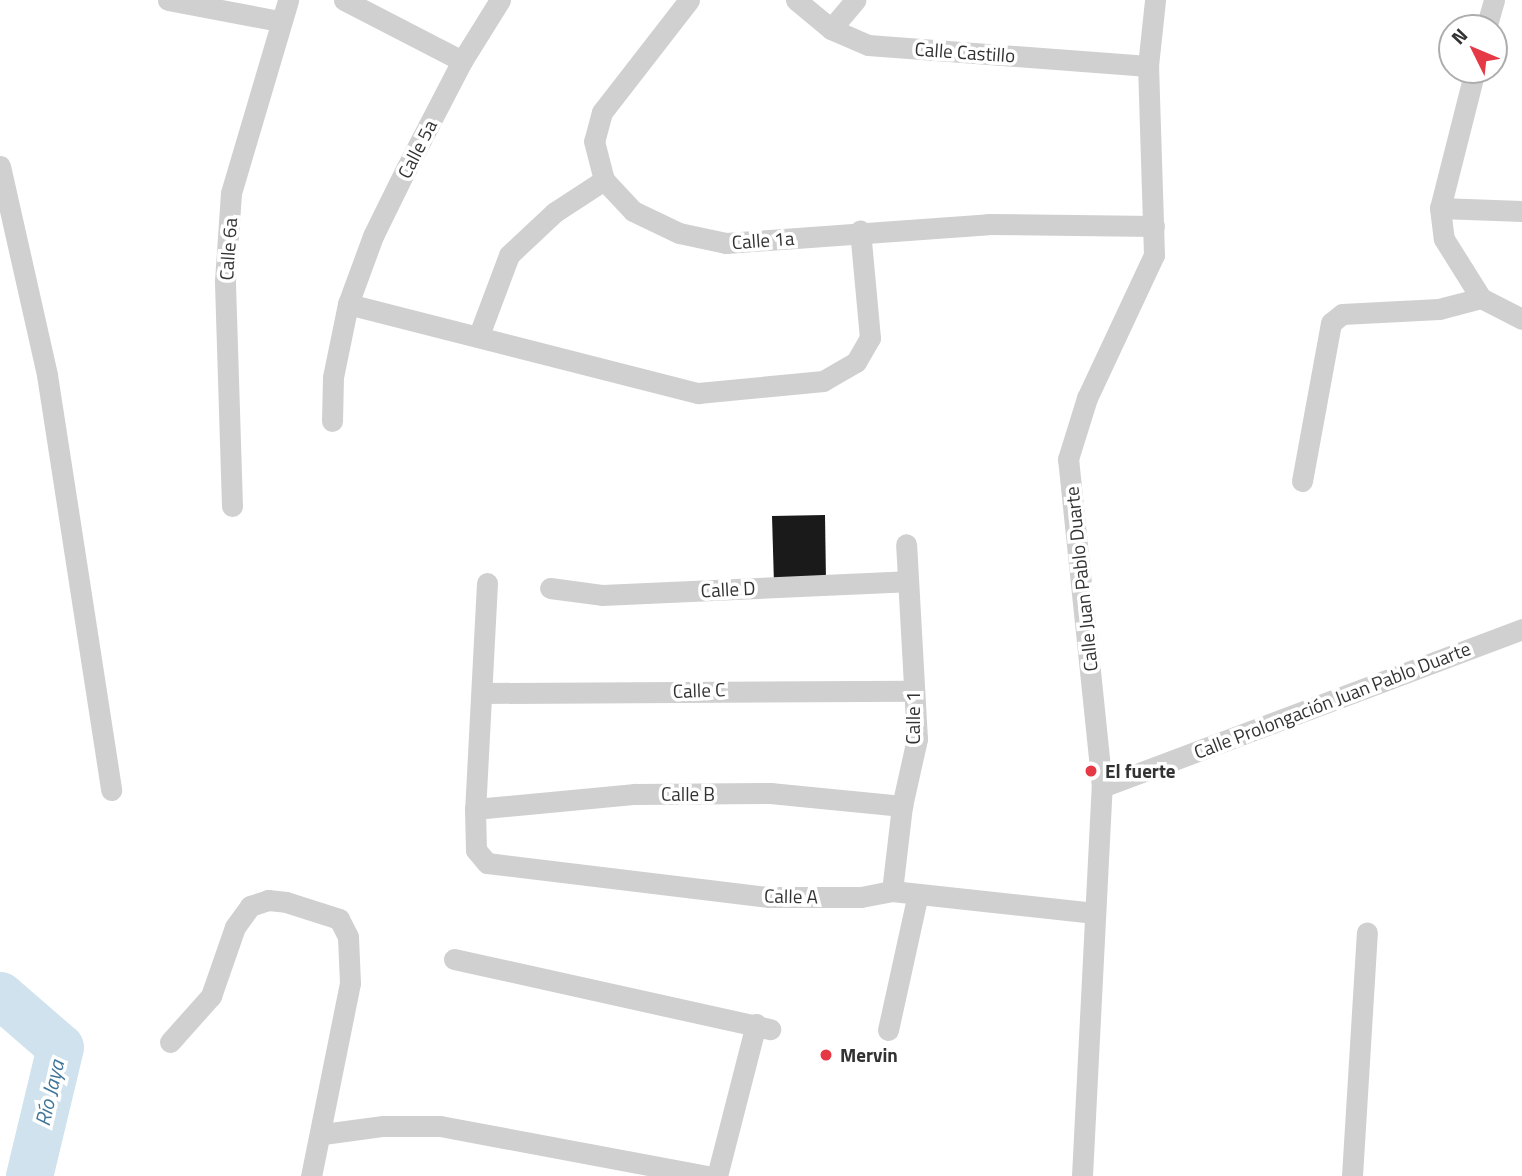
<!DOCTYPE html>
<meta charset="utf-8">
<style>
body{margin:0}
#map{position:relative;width:1522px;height:1176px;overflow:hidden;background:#fff;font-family:"Titillium Web",sans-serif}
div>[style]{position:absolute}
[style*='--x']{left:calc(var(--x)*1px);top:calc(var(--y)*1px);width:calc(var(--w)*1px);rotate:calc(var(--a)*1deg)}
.river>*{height:47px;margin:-23.5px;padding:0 23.5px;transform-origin:23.5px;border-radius:23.5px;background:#cfe2ee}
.building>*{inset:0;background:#1a1a1a}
.street>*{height:21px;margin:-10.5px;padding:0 10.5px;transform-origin:10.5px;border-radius:10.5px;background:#d0d0d0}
.dots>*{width:19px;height:19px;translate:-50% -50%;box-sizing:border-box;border:4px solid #fff;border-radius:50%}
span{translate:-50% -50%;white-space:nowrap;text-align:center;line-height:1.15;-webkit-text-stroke:7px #fff;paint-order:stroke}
.street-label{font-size:19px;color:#333}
.poi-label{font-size:19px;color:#333;font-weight:700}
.left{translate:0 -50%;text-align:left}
.water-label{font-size:21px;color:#3f7597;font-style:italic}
.north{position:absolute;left:1438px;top:14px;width:70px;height:70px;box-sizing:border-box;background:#fff;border:2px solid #adadad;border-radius:50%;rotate:313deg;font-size:19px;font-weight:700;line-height:28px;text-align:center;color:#333}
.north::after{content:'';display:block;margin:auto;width:24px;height:32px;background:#e63946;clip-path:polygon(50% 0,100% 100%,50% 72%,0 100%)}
</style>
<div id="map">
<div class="river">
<div style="--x:0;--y:995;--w:79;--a:40.9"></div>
<div style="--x:60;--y:1047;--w:133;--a:103.5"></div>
</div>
<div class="building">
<div style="clip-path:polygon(825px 515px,826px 582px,774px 584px,772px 516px)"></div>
</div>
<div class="street">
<div style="--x:168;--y:0;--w:113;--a:10.7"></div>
<div style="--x:344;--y:0;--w:133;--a:27.3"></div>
<div style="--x:689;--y:0;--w:142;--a:127.8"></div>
<div style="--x:602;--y:112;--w:30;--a:105"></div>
<div style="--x:594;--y:141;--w:40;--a:75.6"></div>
<div style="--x:604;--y:180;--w:42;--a:46.9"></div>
<div style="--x:633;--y:211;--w:51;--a:25.6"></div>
<div style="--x:679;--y:233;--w:48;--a:12"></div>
<div style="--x:726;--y:243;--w:263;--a:-4.1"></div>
<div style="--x:988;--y:224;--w:166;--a:0.7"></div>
<div style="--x:796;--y:0;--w:45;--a:39.6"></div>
<div style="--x:831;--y:29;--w:40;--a:23.4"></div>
<div style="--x:868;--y:45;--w:281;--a:4.3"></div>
<div style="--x:1486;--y:28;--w:29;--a:-74"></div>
<div style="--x:831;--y:29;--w:38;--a:-50"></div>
<div style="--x:1475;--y:70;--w:142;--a:104.2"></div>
<div style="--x:1440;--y:208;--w:31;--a:83"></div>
<div style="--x:1444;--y:239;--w:70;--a:57.9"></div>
<div style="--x:1481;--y:298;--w:46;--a:27.1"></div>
<div style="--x:0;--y:166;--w:214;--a:77.3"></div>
<div style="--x:47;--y:375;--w:420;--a:81.2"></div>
<div style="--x:1440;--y:208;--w:82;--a:2.1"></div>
<div style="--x:348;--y:304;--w:72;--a:-69.8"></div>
<div style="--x:373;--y:236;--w:75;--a:-63.8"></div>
<div style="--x:406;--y:169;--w:122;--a:-62.6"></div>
<div style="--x:462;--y:61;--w:72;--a:-58.1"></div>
<div style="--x:479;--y:335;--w:85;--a:-69.4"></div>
<div style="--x:509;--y:255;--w:63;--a:-43.1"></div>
<div style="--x:555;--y:212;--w:59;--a:-33.1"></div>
<div style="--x:332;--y:421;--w:44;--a:-88.7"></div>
<div style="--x:333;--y:377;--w:75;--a:-78.4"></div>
<div style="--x:348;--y:304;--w:361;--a:14.3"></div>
<div style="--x:698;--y:393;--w:126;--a:-5.5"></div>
<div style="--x:823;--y:381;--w:38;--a:-30"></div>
<div style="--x:856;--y:362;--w:28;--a:-60"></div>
<div style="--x:870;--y:338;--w:108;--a:-95.3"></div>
<div style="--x:1302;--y:481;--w:161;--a:-79.6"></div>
<div style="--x:1331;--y:323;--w:14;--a:-39"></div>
<div style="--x:1342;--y:314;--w:97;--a:-3"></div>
<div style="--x:1439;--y:309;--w:43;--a:-14.7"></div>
<div style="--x:232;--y:506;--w:225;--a:-91.8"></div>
<div style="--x:225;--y:281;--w:88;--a:-86.1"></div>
<div style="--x:231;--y:193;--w:201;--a:-73.5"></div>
<div style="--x:487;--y:583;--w:226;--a:93"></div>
<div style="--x:475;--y:809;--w:41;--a:88.6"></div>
<div style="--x:476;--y:850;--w:17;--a:50"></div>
<div style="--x:487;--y:863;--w:284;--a:6.9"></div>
<div style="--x:769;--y:897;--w:92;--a:0"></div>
<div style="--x:861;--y:897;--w:32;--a:-11"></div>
<div style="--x:892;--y:891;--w:204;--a:6.2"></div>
<div style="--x:550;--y:588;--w:52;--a:7.7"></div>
<div style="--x:602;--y:595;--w:305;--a:-2.6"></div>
<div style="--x:485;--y:693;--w:429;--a:-0.3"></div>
<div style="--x:1102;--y:787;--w:449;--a:-20.6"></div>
<div style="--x:475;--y:809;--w:161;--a:-5.4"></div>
<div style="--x:635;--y:794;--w:135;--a:-0.4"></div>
<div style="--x:770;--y:793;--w:133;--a:5.6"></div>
<div style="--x:892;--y:891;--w:86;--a:-83.3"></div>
<div style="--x:902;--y:806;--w:69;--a:-77.4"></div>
<div style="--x:917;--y:739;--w:195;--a:-93.2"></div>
<div style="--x:454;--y:959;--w:324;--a:12.5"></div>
<div style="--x:888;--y:1030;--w:139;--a:-77.6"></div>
<div style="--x:170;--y:1042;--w:62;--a:-48.3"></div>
<div style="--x:211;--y:996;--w:73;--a:-70.8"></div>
<div style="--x:235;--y:927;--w:26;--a:-54"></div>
<div style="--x:250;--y:906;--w:19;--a:-18"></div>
<div style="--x:268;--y:900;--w:18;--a:6"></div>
<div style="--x:286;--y:902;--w:56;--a:17.8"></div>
<div style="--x:339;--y:919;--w:20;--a:63"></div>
<div style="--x:348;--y:937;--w:46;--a:87.5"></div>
<div style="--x:350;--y:983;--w:197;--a:101.4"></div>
<div style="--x:323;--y:1134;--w:61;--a:-7.6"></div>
<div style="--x:383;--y:1126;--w:57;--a:0"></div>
<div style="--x:440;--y:1126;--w:272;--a:10.6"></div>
<div style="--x:717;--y:1176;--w:157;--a:-75.6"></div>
<div style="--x:1082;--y:1176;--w:390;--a:-87.1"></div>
<div style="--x:1102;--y:787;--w:330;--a:-95.9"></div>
<div style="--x:1068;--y:459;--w:64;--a:-72.7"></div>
<div style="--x:1087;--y:398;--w:158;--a:-64.9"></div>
<div style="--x:1154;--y:255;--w:189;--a:-91.8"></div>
<div style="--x:1148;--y:66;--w:66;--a:-83.9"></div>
<div style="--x:1352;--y:1176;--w:244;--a:-86.5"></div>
</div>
<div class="dots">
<div style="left:1091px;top:771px;background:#e63946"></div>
<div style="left:826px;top:1055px;background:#e63946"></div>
</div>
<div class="street-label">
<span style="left:965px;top:52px;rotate:4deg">Calle Castillo</span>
<span style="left:417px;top:149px;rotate:-63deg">Calle 5a</span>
<span style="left:763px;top:240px;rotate:-4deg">Calle 1a</span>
<span style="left:228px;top:249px;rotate:-86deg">Calle 6a</span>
<span style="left:1081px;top:579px;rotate:-96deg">Calle Juan Pablo Duarte</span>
<span style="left:728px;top:589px;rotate:-3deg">Calle D</span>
<span style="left:699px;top:690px;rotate:-2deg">Calle C</span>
<span style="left:1332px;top:700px;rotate:-21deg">Calle Prolongación Juan Pablo Duarte</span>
<span style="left:913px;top:718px;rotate:-90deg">Calle 1</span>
<span style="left:688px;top:794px">Calle B</span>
<span style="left:791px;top:896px;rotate:1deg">Calle A</span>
</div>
<div class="poi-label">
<span class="left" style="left:1105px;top:771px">El fuerte</span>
<span class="left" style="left:840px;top:1055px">Mervin</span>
</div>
<div class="water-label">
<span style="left:49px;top:1093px;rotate:-77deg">Río Jaya</span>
</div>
<div class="north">N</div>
</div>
